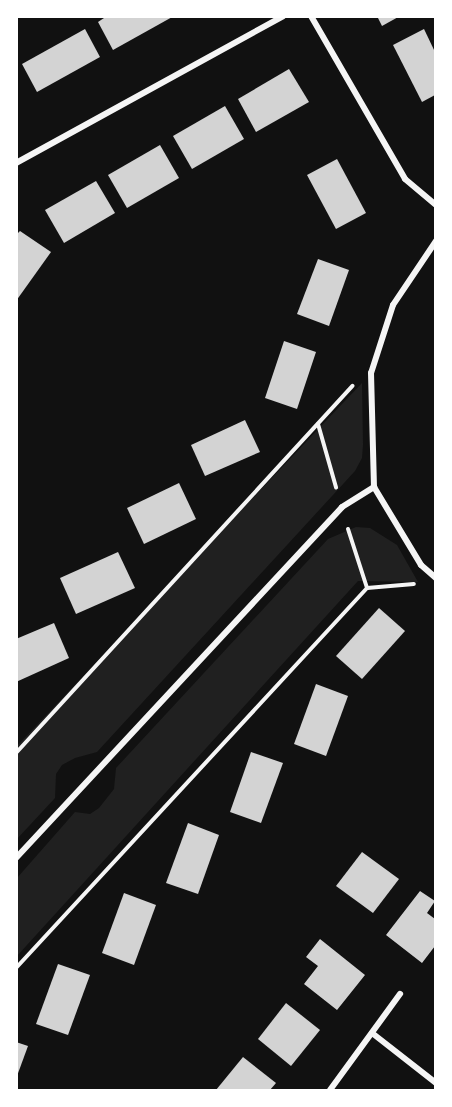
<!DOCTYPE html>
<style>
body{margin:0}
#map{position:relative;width:452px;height:1107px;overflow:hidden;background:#111;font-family:"Golos Text",sans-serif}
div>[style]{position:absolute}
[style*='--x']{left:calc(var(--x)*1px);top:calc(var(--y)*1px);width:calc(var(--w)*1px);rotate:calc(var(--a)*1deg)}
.green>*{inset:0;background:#202020}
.building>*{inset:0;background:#d3d3d3}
.path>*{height:4px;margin:-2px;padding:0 2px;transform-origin:2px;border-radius:2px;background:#f5f5f5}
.minor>*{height:6px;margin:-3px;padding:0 3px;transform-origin:3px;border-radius:3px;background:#f5f5f5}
span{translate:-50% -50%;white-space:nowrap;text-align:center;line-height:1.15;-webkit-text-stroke:5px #fff;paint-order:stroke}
.frame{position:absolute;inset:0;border:18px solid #fff;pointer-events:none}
</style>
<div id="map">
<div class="green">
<div style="clip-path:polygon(362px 383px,363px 445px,362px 458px,355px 471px,97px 752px,75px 758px,62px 765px,56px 774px,55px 798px,17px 839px,17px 746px)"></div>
<div style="clip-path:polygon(356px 527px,370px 528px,397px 545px,418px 582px,358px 581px,17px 956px,17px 878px,75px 812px,90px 814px,99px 808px,114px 789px,116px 768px,328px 539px)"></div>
</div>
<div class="building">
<div style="clip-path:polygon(107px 16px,174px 16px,113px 50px,98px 22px)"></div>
<div style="clip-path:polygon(377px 16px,400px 16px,382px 26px)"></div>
<div style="clip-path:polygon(85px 29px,100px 57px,37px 92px,22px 64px)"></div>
<div style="clip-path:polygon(424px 29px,435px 52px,435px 95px,422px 102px,393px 45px)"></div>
<div style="clip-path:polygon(289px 69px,309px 102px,256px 132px,238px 99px)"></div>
<div style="clip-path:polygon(225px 106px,244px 139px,192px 169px,173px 136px)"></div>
<div style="clip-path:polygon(160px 145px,179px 178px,127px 208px,108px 175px)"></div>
<div style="clip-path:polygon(337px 159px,366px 213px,336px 229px,307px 175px)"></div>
<div style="clip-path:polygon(96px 181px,115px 213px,64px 243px,45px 210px)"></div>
<div style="clip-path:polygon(20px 231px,51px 252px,16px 301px,16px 235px)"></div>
<div style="clip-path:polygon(318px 259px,349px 270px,329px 326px,297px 314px)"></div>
<div style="clip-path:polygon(284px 341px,316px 352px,297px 409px,265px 398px)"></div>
<div style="clip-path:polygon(245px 420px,260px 452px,205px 476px,191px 445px)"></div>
<div style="clip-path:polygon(179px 483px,196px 519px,144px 544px,127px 508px)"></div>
<div style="clip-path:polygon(118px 552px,135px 588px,76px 614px,60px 578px)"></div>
<div style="clip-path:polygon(379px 608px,405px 631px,362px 679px,336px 656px)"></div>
<div style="clip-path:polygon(54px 623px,69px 658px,16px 682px,16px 639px)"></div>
<div style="clip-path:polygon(316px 684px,348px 696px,326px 756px,294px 744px)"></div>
<div style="clip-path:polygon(251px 752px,283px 763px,261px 823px,230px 812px)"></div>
<div style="clip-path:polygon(188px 823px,219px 835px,198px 894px,166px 883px)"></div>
<div style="clip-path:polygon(362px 852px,399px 879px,373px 913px,336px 886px)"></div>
<div style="clip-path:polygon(420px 891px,435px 901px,427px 913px,435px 919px,435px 946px,422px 963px,386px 935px)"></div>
<div style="clip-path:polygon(124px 893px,156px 905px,134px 965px,102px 953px)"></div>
<div style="clip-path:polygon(320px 939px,365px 975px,337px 1010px,304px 984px,318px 966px,306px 957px)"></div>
<div style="clip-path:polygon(58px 964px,90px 975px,68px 1035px,36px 1024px)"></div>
<div style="clip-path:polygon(286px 1003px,320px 1030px,291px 1066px,258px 1039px)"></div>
<div style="clip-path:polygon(16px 1042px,28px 1046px,17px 1076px,16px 1076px)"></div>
<div style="clip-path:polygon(243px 1057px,276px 1083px,270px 1090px,216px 1090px)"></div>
</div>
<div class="path">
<div style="--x:318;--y:424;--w:66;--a:74.1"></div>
<div style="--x:348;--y:529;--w:62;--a:72.1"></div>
<div style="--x:16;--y:753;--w:498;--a:-47.5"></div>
<div style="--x:16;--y:968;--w:517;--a:-47.27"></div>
<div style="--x:367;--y:588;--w:47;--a:-4.9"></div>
</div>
<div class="minor">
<div style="--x:311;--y:16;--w:188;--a:60"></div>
<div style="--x:405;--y:179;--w:40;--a:40"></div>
<div style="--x:16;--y:163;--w:305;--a:-28.8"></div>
<div style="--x:436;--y:241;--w:77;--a:123.9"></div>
<div style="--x:393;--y:305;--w:71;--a:107.9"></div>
<div style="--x:371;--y:373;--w:114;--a:88.5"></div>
<div style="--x:374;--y:487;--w:91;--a:58.9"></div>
<div style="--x:421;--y:565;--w:20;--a:41"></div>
<div style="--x:16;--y:858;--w:479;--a:-47.1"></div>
<div style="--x:342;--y:507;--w:38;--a:-32"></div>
<div style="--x:372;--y:1033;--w:81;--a:38"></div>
<div style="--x:330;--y:1090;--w:119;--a:-53.9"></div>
</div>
<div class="frame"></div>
</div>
